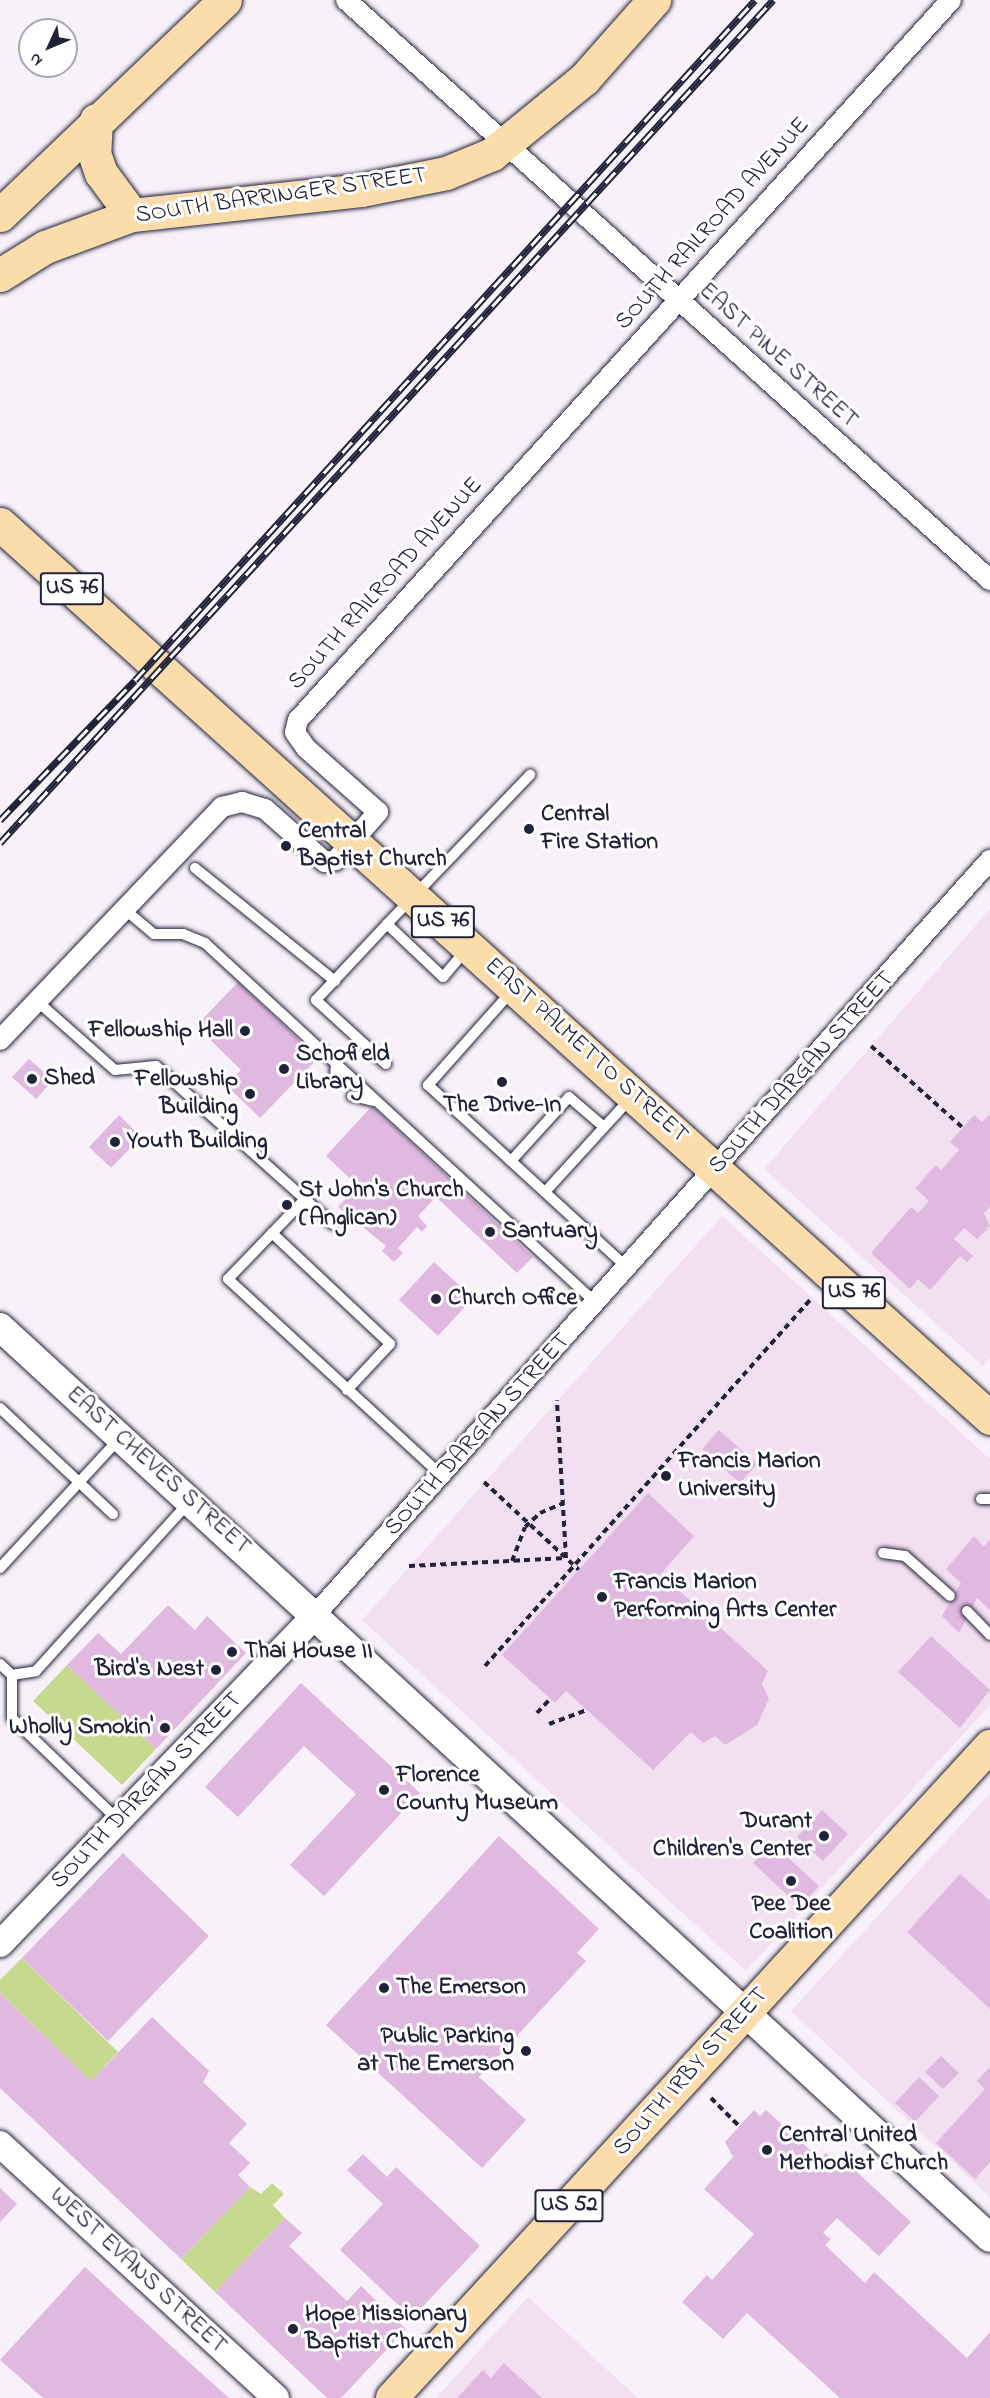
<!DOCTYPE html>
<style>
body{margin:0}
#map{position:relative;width:990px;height:2398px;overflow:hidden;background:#f9f1f9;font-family:"Indie Flower",sans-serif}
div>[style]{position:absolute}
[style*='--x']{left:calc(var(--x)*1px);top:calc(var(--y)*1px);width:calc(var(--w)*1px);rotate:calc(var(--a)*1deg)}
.built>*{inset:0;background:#f2e0f2}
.green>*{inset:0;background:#c6d98e}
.building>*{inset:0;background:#e0b9e0}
.path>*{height:4px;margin-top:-2px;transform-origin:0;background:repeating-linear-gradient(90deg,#22223b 0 6px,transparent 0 10.5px)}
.roads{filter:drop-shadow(0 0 2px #22223b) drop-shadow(0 0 2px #22223b)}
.service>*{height:10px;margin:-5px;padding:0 5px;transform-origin:5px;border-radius:5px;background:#fff}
.minor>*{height:20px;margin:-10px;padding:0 10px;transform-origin:10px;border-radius:10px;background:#fff}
.tertiary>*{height:26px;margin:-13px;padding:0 13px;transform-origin:13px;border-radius:13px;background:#fff}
.secondary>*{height:28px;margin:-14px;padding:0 14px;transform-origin:14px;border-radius:14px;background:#fff}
.primary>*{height:32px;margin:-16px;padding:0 16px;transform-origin:16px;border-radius:16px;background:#fbddab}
.trunk>*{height:33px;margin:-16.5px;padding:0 16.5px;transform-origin:16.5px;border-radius:16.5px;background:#fbddab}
.rail>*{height:7px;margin-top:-3.5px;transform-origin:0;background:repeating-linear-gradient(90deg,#fff 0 14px,#22223b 0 28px);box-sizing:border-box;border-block:2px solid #22223b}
.dots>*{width:16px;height:16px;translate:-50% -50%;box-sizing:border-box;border:3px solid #fff;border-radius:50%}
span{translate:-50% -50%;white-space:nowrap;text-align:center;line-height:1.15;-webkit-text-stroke:6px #fff;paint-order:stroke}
.shield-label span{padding:2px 4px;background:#fff;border:2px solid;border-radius:4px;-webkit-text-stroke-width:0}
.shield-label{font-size:22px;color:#22223b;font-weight:700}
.street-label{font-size:24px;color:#22223b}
.poi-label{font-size:24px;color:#22223b;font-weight:700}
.left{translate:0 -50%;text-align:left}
.right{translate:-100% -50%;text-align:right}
.north{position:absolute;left:18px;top:18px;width:60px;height:60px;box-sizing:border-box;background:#fff;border:2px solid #a7a7b1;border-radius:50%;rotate:226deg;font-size:16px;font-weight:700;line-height:24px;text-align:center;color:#22223b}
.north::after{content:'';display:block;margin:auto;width:21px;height:27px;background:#22223b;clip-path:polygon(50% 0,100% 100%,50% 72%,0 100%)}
</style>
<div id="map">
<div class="built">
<div style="clip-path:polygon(990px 909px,990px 1358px,983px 1366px,764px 1169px)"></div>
<div style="clip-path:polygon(722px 1216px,990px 1459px,990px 1705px,746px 1971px,362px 1620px)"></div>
<div style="clip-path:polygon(990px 1793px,990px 2197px,791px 2011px)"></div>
<div style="clip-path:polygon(528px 2297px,638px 2398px,436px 2398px)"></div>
</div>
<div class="green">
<div style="clip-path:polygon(67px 1665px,156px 1749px,122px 1785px,33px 1701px)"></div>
<div style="clip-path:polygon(22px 1958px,118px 2052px,91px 2081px,0 1993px,0 1980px)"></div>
<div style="clip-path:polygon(272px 2183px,284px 2194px,273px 2205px,285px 2218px,215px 2292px,181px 2259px,250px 2187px,261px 2194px)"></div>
</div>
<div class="building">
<div style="clip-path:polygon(238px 982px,318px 1058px,260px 1118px,226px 1085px,241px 1070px,196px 1026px)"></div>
<div style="clip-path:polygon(29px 1059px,53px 1080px,36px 1099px,12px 1077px)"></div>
<div style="clip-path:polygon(372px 1106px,533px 1257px,517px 1273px,436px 1197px,418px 1216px,427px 1226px,422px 1232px,417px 1227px,398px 1248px,403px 1253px,394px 1262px,382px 1251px,386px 1246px,338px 1207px,357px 1185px,326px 1156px)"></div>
<div style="clip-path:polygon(990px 1114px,990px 1207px,984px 1213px,990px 1226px,977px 1239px,964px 1228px,954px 1239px,973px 1256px,967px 1262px,960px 1256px,930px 1290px,918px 1279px,910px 1289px,871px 1253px,911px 1207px,918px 1213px,929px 1201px,915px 1188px,936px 1165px,941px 1170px,959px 1150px,950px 1142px,974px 1115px,982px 1122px)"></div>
<div style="clip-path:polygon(119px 1115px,141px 1137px,111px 1168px,89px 1147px)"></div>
<div style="clip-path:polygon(434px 1262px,473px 1298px,438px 1336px,399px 1300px)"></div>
<div style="clip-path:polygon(719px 1430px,757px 1464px,740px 1483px,702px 1449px)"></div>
<div style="clip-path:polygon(648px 1493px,694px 1536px,661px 1574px,768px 1671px,762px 1684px,769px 1699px,757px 1725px,725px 1745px,715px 1736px,703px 1743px,691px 1732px,653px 1770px,566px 1691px,555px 1703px,502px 1655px)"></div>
<div style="clip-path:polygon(974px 1536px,984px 1547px,990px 1539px,990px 1610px,977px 1598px,959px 1633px,942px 1616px,961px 1583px,946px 1569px)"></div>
<div style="clip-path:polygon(168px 1605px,195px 1630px,207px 1616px,246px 1653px,156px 1749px,67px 1665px,98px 1633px,121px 1654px)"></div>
<div style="clip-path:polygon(931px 1636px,990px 1690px,960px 1728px,898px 1672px)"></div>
<div style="clip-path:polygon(301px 1683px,420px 1793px,324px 1896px,290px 1865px,356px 1794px,304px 1746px,238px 1817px,205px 1787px)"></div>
<div style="clip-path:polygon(822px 1810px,848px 1834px,823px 1861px,797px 1837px)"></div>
<div style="clip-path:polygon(499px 1836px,599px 1929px,577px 1953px,586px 1961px,479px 2077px,526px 2120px,482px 2168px,326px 2025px)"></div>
<div style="clip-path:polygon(772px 1843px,819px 1886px,800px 1907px,753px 1863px)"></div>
<div style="clip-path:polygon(123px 1853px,209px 1936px,108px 2041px,22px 1958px)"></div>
<div style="clip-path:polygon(960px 1874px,990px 1901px,990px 2009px,907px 1932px)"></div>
<div style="clip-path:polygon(0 1993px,91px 2081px,152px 2017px,209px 2071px,203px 2082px,247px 2124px,229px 2143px,250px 2163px,238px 2175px,250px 2187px,181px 2259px,0 2088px)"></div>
<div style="clip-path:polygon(941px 2056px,959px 2073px,943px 2089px,925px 2072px)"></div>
<div style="clip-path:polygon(990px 2067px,990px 2162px,975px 2179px,936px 2143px,985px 2089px,977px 2081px)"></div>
<div style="clip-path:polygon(919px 2077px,939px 2096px,915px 2122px,895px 2103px)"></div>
<div style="clip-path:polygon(754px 2110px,760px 2116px,766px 2110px,820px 2159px,826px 2153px,840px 2165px,844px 2160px,911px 2222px,879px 2256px,837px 2218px,823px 2233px,831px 2239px,825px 2245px,865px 2283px,874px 2272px,967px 2358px,990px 2332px,990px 2398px,840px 2398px,747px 2313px,723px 2339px,682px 2302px,707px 2275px,712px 2280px,754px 2234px,704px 2189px,733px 2157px,725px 2142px)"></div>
<div style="clip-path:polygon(363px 2154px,387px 2177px,396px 2167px,480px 2246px,412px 2318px,340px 2250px,383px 2204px,347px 2170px)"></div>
<div style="clip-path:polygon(0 2188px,17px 2204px,0 2222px)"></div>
<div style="clip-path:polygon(285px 2218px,302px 2233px,289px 2246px,347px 2301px,361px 2286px,406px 2329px,341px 2398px,327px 2398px,215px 2292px)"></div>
<div style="clip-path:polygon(85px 2267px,171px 2346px,229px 2398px,43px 2398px,0 2360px)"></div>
<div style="clip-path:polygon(504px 2363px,542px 2398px,457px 2398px,483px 2370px,491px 2378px)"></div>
</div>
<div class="path">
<div style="--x:871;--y:1046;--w:123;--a:41.7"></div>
<div style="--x:484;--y:1482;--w:129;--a:42.8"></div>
<div style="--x:512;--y:1561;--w:36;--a:-69"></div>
<div style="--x:525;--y:1527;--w:21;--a:-43"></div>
<div style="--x:540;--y:1513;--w:25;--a:-23"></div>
<div style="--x:409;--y:1566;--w:157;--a:-2.9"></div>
<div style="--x:566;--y:1558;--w:158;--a:-93.3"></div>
<div style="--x:485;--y:1666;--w:492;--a:-48.4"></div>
<div style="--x:537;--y:1713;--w:19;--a:-47"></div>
<div style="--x:549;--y:1724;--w:40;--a:-20.2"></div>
<div style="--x:711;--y:2098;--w:40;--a:45"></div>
</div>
<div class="roads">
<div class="service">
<div style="--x:195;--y:868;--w:180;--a:38.9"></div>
<div style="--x:123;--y:908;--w:40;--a:40"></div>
<div style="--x:154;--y:934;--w:29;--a:0"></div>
<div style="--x:183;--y:934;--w:24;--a:22"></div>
<div style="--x:205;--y:943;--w:531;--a:42.64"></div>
<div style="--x:465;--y:951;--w:34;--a:130"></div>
<div style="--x:443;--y:977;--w:77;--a:-136.6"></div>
<div style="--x:387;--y:924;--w:207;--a:-46.2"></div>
<div style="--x:511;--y:992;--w:125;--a:131.7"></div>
<div style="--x:428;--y:1085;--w:271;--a:42.5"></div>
<div style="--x:37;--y:1001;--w:104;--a:41.5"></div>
<div style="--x:115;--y:1070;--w:41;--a:-5.6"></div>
<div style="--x:156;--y:1066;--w:237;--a:41.8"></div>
<div style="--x:386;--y:1064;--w:95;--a:-137.6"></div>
<div style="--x:316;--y:1000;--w:104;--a:-46.9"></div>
<div style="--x:335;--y:1080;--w:17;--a:-87"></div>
<div style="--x:352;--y:1096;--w:23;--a:13"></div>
<div style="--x:511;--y:1161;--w:86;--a:-47.8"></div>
<div style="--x:569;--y:1097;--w:46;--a:40.6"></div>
<div style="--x:545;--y:1192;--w:126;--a:-47.6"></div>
<div style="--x:305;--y:1199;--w:111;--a:133.9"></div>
<div style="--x:228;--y:1279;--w:289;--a:42.6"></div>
<div style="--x:272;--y:1233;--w:162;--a:43.2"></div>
<div style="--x:390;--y:1344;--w:63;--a:133.1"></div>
<div style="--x:0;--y:1408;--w:155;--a:43.2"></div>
<div style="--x:981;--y:1499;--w:9;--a:0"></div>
<div style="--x:883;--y:1553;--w:22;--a:8"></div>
<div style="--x:905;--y:1556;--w:60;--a:41.6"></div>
<div style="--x:0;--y:1568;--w:177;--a:-47.3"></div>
<div style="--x:967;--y:1611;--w:33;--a:46"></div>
<div style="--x:0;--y:1664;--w:16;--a:43"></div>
<div style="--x:12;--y:1675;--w:43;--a:90"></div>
<div style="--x:12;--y:1718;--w:147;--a:43.9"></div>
<div style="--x:12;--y:1675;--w:24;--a:-9"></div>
<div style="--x:36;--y:1671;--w:228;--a:-47.8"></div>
</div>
<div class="minor">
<div style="--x:346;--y:0;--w:867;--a:42.01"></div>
<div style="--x:0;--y:1040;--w:322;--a:-46.4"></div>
<div style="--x:222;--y:807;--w:21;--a:-14"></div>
<div style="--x:242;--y:802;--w:24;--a:17"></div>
<div style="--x:265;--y:809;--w:80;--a:41.5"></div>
<div style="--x:325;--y:862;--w:11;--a:-10"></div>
<div style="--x:336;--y:860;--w:64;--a:-48.8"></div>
<div style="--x:378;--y:812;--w:96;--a:-138.4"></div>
<div style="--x:306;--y:748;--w:19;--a:-125"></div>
<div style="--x:295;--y:732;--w:12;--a:-76"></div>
<div style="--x:298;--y:720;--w:972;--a:-47.79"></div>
<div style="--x:315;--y:1615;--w:1013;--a:-48.2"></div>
</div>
<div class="tertiary">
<div style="--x:0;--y:1944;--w:455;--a:-46.2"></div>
<div style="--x:0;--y:2144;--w:375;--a:42.6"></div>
</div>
<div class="secondary">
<div style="--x:0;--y:1327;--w:1345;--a:42.62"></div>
</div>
<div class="primary">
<div style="--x:392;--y:2398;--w:885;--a:-47.47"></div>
</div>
<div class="trunk">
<div style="--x:96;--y:120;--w:33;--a:93"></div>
<div style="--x:94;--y:153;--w:21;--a:71"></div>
<div style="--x:101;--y:173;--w:52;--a:53.6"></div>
<div style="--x:0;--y:215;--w:311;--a:-43.7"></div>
<div style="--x:0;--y:275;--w:53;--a:-31.9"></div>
<div style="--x:45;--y:247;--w:93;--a:-20.2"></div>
<div style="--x:132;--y:215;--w:230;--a:-6.2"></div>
<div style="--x:361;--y:190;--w:87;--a:-11.3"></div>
<div style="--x:446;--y:173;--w:50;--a:-22.4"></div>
<div style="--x:492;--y:154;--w:119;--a:-39.2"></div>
<div style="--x:584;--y:79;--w:106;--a:-48.5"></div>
<div style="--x:0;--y:524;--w:1334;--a:42.08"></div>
</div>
</div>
<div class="rail">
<div style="--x:0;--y:820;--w:194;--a:-46"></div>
<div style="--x:135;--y:680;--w:920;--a:-47.64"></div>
<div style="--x:0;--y:843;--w:1144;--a:-47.48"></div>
</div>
<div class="dots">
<div style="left:529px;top:829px;background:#22223b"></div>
<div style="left:286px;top:846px;background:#22223b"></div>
<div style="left:245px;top:1031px;background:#22223b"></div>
<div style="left:284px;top:1069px;background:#22223b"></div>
<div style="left:32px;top:1079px;background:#22223b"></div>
<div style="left:502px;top:1082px;background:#22223b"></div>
<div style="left:250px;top:1094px;background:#22223b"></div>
<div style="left:115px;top:1142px;background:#22223b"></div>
<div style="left:287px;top:1205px;background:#22223b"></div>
<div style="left:490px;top:1232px;background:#22223b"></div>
<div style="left:436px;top:1299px;background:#22223b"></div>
<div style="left:666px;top:1476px;background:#22223b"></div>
<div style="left:602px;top:1597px;background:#22223b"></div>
<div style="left:232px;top:1652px;background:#22223b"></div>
<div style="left:216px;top:1670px;background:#22223b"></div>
<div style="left:165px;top:1728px;background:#22223b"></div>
<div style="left:384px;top:1790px;background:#22223b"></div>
<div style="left:824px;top:1836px;background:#22223b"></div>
<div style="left:791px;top:1881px;background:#22223b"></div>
<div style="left:384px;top:1988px;background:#22223b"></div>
<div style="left:526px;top:2051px;background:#22223b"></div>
<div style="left:767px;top:2150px;background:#22223b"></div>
<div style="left:293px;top:2329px;background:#22223b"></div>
</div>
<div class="shield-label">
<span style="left:72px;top:589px">US 76</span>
<span style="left:443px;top:922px">US 76</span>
<span style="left:854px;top:1293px">US 76</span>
<span style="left:569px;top:2206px">US 52</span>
</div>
<div class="street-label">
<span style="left:281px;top:196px;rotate:-8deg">SOUTH BARRINGER STREET</span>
<span style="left:713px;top:224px;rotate:-48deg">SOUTH RAILROAD AVENUE</span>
<span style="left:778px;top:356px;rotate:42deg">EAST PINE STREET</span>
<span style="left:386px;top:584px;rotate:-48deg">SOUTH RAILROAD AVENUE</span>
<span style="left:586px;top:1051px;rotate:42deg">EAST PALMETTO STREET</span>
<span style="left:802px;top:1073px;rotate:-48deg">SOUTH DARGAN STREET</span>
<span style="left:478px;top:1435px;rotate:-48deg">SOUTH DARGAN STREET</span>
<span style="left:158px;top:1471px;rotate:42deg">EAST CHEVES STREET</span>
<span style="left:147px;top:1791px;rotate:-46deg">SOUTH DARGAN STREET</span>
<span style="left:691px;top:2072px;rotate:-48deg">SOUTH IRBY STREET</span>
<span style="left:138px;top:2271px;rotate:43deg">WEST EVANS STREET</span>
</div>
<div class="poi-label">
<span class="left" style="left:541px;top:829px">Central<br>Fire Station</span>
<span class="left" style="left:298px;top:846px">Central<br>Baptist Church</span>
<span class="right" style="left:233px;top:1031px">Fellowship Hall</span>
<span class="left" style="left:296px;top:1069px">Schofield<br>Library</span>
<span class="left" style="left:44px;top:1079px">Shed</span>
<span class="right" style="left:238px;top:1094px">Fellowship<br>Building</span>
<span style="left:502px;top:1106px">The Drive-In</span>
<span class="left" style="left:127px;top:1142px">Youth Building</span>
<span class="left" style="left:299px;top:1205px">St John's Church<br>(Anglican)</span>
<span class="left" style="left:502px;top:1232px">Santuary</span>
<span class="left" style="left:448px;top:1299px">Church Office</span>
<span class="left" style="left:678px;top:1476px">Francis Marion<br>University</span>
<span class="left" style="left:614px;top:1597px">Francis Marion<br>Performing Arts Center</span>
<span class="left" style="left:244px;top:1652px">Thai House II</span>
<span class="right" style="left:204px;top:1670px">Bird's Nest</span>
<span class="right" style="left:153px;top:1728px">Wholly Smokin'</span>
<span class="left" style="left:396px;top:1790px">Florence<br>County Museum</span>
<span class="right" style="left:812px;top:1836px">Durant<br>Children's Center</span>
<span style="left:791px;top:1919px">Pee Dee<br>Coalition</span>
<span class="left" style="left:396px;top:1988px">The Emerson</span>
<span class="right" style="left:514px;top:2051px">Public Parking<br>at The Emerson</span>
<span class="left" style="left:779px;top:2150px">Central United<br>Methodist Church</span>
<span class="left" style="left:305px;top:2329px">Hope Missionary<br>Baptist Church</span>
</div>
<div class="north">N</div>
</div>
